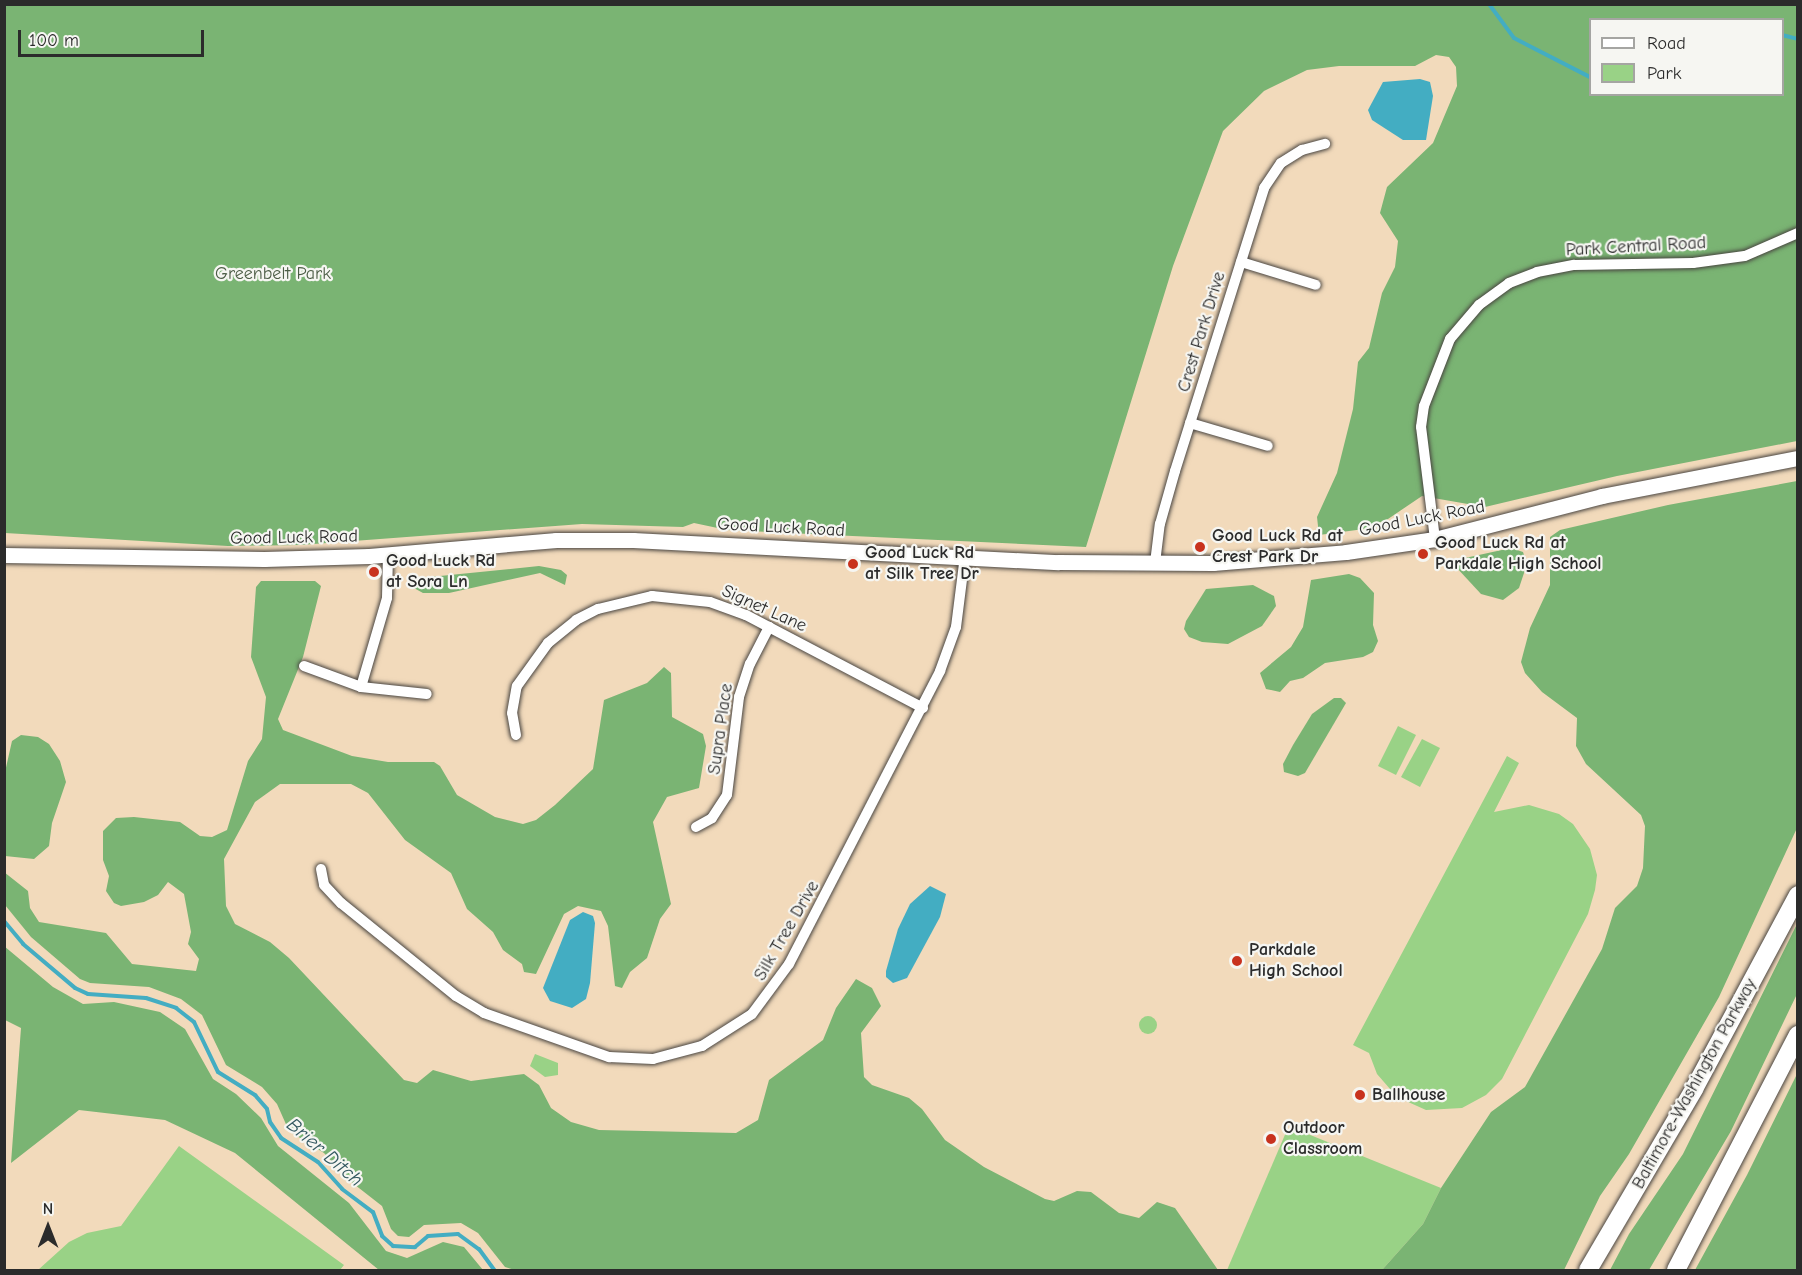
<!DOCTYPE html>
<style>
body{margin:0}
#map{position:relative;width:1802px;height:1275px;overflow:hidden;background:#f2dabb;font-family:"Comic Neue",sans-serif}
div>[style]{position:absolute}
[style*='--x']{left:calc(var(--x)*1px);top:calc(var(--y)*1px);width:calc(var(--w)*1px);rotate:calc(var(--a)*1deg)}
.green>*{inset:0;background:#99d286}
.round{border-radius:50%}
.forest>*{inset:0;background:#7ab473}
.water>*{inset:0;background:#43adc2}
.stream>*{height:4px;margin:-2px;padding:0 2px;transform-origin:2px;border-radius:2px;background:#43adc2}
.roads{filter:drop-shadow(0 0 2px #494541) drop-shadow(0 0 2px #494541)}
.street>*{height:10px;margin:-5px;padding:0 5px;transform-origin:5px;border-radius:5px;background:#fff}
.secondary>*{height:15px;margin:-7.5px;padding:0 7.5px;transform-origin:7.5px;border-radius:7.5px;background:#fff}
.highway>*{height:18px;margin:-9px;padding:0 9px;transform-origin:9px;border-radius:9px;background:#fff}
.dots>*{width:16px;height:16px;translate:-50% -50%;box-sizing:border-box;border:3px solid #f6f6f2;border-radius:50%}
span{translate:-50% -50%;white-space:nowrap;text-align:center;line-height:1.15;-webkit-text-stroke:4.5px #f6f6f2;paint-order:stroke}
.street-label{font-size:18px;color:#2b2b2b}
.park-label{font-size:18px;color:#4c5d46}
.poi-label{font-size:18px;color:#2b2b2b;font-weight:700}
.left{translate:0 -50%;text-align:left}
.water-label{font-size:20px;color:#335860;font-style:italic}
.frame{position:absolute;inset:0;border:6px solid #2b2b2b;pointer-events:none}
.legend{position:absolute;left:1589px;top:18px;width:195px;height:78px;box-sizing:border-box;background:#f6f6f2;border:2px solid #a5a5a2;margin:0;padding:8px 10px;list-style:none;font-size:18px;color:#2b2b2b}
.legend li{display:flex;align-items:center;gap:12px;height:30px}
.legend b{width:30px;border:2px solid #a5a5a2}
.north{position:absolute;left:18px;top:1197px;width:60px;height:60px;-webkit-text-stroke:4px #f6f6f2;paint-order:stroke;rotate:0deg;font-size:16px;font-weight:700;line-height:24px;text-align:center;color:#2b2b2b}
.north::after{content:'';display:block;margin:auto;width:21px;height:27px;background:#2b2b2b;clip-path:polygon(50% 0,100% 100%,50% 72%,0 100%)}
.scale{position:absolute;left:18px;top:30px;width:186px;height:27px;box-sizing:border-box;border:3px solid #2b2b2b;border-top:0;padding-left:8px;font-size:18px;line-height:21px;white-space:nowrap;color:#2b2b2b;-webkit-text-stroke:4px #f6f6f2;paint-order:stroke}
</style>
<div id="map">
<div class="green">
<div style="clip-path:polygon(1398px 726px,1416px 735px,1396px 775px,1378px 766px)"></div>
<div style="clip-path:polygon(1422px 739px,1440px 748px,1420px 787px,1401px 777px)"></div>
<div style="clip-path:polygon(1507px 756px,1519px 763px,1494px 812px,1529px 805px,1559px 814px,1573px 824px,1590px 849px,1597px 875px,1595px 890px,1588px 914px,1502px 1079px,1486px 1095px,1462px 1108px,1426px 1110px,1397px 1097px,1377px 1074px,1369px 1053px,1353px 1045px)"></div>
<div class="round" style="left:1139px;top:1016px;width:18px;height:18px"></div>
<div style="clip-path:polygon(535px 1054px,558px 1063px,558px 1075px,545px 1077px,530px 1066px)"></div>
<div style="clip-path:polygon(1293px 1128px,1441px 1188px,1423px 1224px,1382px 1270px,1227px 1270px,1287px 1130px)"></div>
<div style="clip-path:polygon(179px 1146px,344px 1265px,340px 1270px,38px 1270px,69px 1242px,87px 1233px,121px 1226px)"></div>
</div>
<div class="forest">
<div style="clip-path:polygon(evenodd,4px 5px,1797px 5px,1797px 441px,1617px 476px,1485px 507px,1422px 496px,1388px 519px,1364px 529px,1319px 535px,1317px 517px,1337px 473px,1353px 409px,1358px 362px,1369px 348px,1382px 293px,1395px 267px,1398px 241px,1380px 213px,1387px 187px,1433px 143px,1457px 86px,1456px 67px,1449px 57px,1436px 55px,1415px 66px,1339px 66px,1307px 70px,1264px 91px,1223px 131px,1173px 266px,1086px 547px,727px 530px,694px 523px,683px 527px,582px 524px,300px 545px,228px 546px,5px 533px,4px 5px,1590px 20px,1782px 20px,1782px 94px,1590px 94px,1590px 20px)"></div>
<div style="clip-path:polygon(1797px 481px,1797px 828px,1719px 997px,1629px 1154px,1600px 1196px,1564px 1270px,1382px 1270px,1423px 1224px,1441px 1188px,1491px 1112px,1525px 1087px,1602px 949px,1615px 908px,1637px 886px,1643px 868px,1645px 826px,1641px 815px,1586px 764px,1576px 746px,1577px 718px,1542px 692px,1525px 673px,1521px 662px,1530px 628px,1550px 585px,1550px 537px,1560px 530px,1668px 505px)"></div>
<div style="clip-path:polygon(1511px 548px,1523px 552px,1527px 564px,1519px 588px,1503px 600px,1481px 594px,1456px 567px,1465px 558px)"></div>
<div style="clip-path:polygon(539px 566px,561px 570px,567px 575px,565px 585px,540px 573px,449px 593px,423px 593px,412px 587px,414px 580px,420px 578px)"></div>
<div style="clip-path:polygon(1349px 574px,1360px 578px,1374px 593px,1373px 625px,1378px 641px,1373px 652px,1363px 657px,1325px 663px,1303px 678px,1290px 681px,1280px 692px,1266px 689px,1260px 673px,1291px 647px,1303px 627px,1311px 580px)"></div>
<div style="clip-path:polygon(261px 581px,315px 581px,321px 586px,303px 657px,278px 719px,283px 730px,352px 756px,388px 762px,434px 762px,440px 766px,457px 795px,495px 817px,523px 824px,536px 820px,555px 805px,593px 769px,604px 700px,647px 683px,664px 667px,671px 673px,672px 717px,703px 734px,706px 746px,699px 788px,667px 797px,653px 822px,671px 904px,660px 919px,647px 958px,630px 972px,622px 988px,615px 986px,608px 926px,601px 911px,578px 906px,564px 914px,536px 974px,524px 972px,522px 964px,503px 950px,493px 932px,467px 909px,451px 873px,405px 840px,368px 793px,351px 784px,280px 784px,255px 802px,224px 859px,226px 906px,235px 924px,270px 942px,289px 958px,404px 1080px,417px 1083px,433px 1070px,471px 1081px,524px 1074px,539px 1085px,551px 1108px,571px 1122px,599px 1130px,736px 1133px,758px 1120px,769px 1080px,823px 1040px,836px 1008px,856px 979px,872px 988px,881px 1006px,861px 1033px,864px 1077px,872px 1085px,909px 1098px,922px 1109px,945px 1140px,984px 1167px,1045px 1199px,1054px 1201px,1077px 1191px,1091px 1192px,1119px 1213px,1139px 1218px,1157px 1202px,1175px 1208px,1218px 1270px,515px 1270px,505px 1267px,478px 1233px,461px 1223px,424px 1225px,409px 1237px,398px 1236px,391px 1229px,382px 1206px,350px 1181px,324px 1153px,289px 1131px,277px 1104px,262px 1087px,226px 1065px,202px 1015px,181px 999px,149px 987px,90px 983px,80px 979px,31px 937px,5px 905px,4px 872px,28px 891px,30px 908px,39px 922px,106px 933px,132px 964px,196px 971px,199px 959px,188px 944px,191px 932px,184px 894px,168px 882px,158px 895px,144px 902px,121px 906px,114px 903px,106px 891px,109px 876px,103px 860px,103px 831px,116px 818px,134px 817px,180px 822px,200px 836px,212px 837px,227px 830px,248px 761px,262px 739px,266px 697px,251px 657px,256px 587px)"></div>
<div style="clip-path:polygon(1253px 585px,1274px 596px,1276px 606px,1262px 626px,1228px 644px,1202px 642px,1189px 637px,1184px 629px,1186px 621px,1206px 589px)"></div>
<div style="clip-path:polygon(1334px 698px,1341px 698px,1346px 703px,1305px 773px,1298px 776px,1284px 772px,1283px 764px,1293px 745px,1312px 714px)"></div>
<div style="clip-path:polygon(21px 735px,38px 737px,49px 744px,60px 761px,66px 782px,52px 823px,49px 846px,34px 859px,5px 856px,5px 772px,12px 741px)"></div>
<div style="clip-path:polygon(1797px 924px,1797px 994px,1731px 1131px,1649px 1270px,1610px 1270px,1629px 1234px,1683px 1154px)"></div>
<div style="clip-path:polygon(4px 946px,53px 987px,83px 1004px,114px 1002px,160px 1012px,185px 1029px,213px 1079px,236px 1094px,261px 1118px,278px 1146px,349px 1203px,386px 1251px,407px 1258px,443px 1242px,464px 1247px,483px 1270px,379px 1270px,235px 1153px,165px 1120px,79px 1110px,11px 1163px,21px 1028px,5px 1020px)"></div>
<div style="clip-path:polygon(1797px 1074px,1797px 1270px,1695px 1270px,1747px 1175px)"></div>
</div>
<div class="water">
<div style="clip-path:polygon(1420px 79px,1430px 82px,1433px 96px,1426px 140px,1403px 140px,1372px 120px,1368px 110px,1383px 82px)"></div>
<div style="clip-path:polygon(930px 886px,946px 894px,940px 917px,907px 978px,893px 983px,886px 977px,886px 971px,898px 929px,910px 904px)"></div>
<div style="clip-path:polygon(583px 912px,593px 916px,595px 923px,590px 983px,586px 999px,572px 1008px,550px 1001px,543px 988px,570px 920px)"></div>
</div>
<div class="stream">
<div style="--x:1489;--y:4;--w:42;--a:53.7"></div>
<div style="--x:1514;--y:38;--w:85;--a:27.2"></div>
<div style="--x:1782;--y:35;--w:16;--a:14"></div>
<div style="--x:4;--y:921;--w:30;--a:50"></div>
<div style="--x:23;--y:944;--w:68;--a:40.2"></div>
<div style="--x:75;--y:988;--w:14;--a:25"></div>
<div style="--x:88;--y:994;--w:58;--a:3.9"></div>
<div style="--x:146;--y:998;--w:32;--a:18"></div>
<div style="--x:176;--y:1008;--w:23;--a:38"></div>
<div style="--x:194;--y:1022;--w:55;--a:64.4"></div>
<div style="--x:218;--y:1072;--w:44;--a:31.9"></div>
<div style="--x:255;--y:1095;--w:18;--a:49"></div>
<div style="--x:267;--y:1109;--w:13;--a:77"></div>
<div style="--x:270;--y:1122;--w:19;--a:55"></div>
<div style="--x:281;--y:1138;--w:44;--a:33"></div>
<div style="--x:318;--y:1162;--w:36;--a:48"></div>
<div style="--x:342;--y:1189;--w:39;--a:37"></div>
<div style="--x:373;--y:1212;--w:26;--a:69"></div>
<div style="--x:382;--y:1236;--w:15;--a:42"></div>
<div style="--x:393;--y:1246;--w:22;--a:3"></div>
<div style="--x:415;--y:1247;--w:17;--a:-40"></div>
<div style="--x:428;--y:1236;--w:30;--a:-4"></div>
<div style="--x:458;--y:1234;--w:26;--a:36"></div>
<div style="--x:479;--y:1249;--w:26;--a:54"></div>
</div>
<div class="roads">
<div class="street">
<div style="--x:1241;--y:262;--w:78;--a:17"></div>
<div style="--x:1190;--y:423;--w:81;--a:16.4"></div>
<div style="--x:1435;--y:539;--w:113;--a:-97.1"></div>
<div style="--x:1421;--y:427;--w:21;--a:-82"></div>
<div style="--x:1424;--y:406;--w:72;--a:-68.8"></div>
<div style="--x:1450;--y:339;--w:45;--a:-49.5"></div>
<div style="--x:1479;--y:305;--w:37;--a:-36"></div>
<div style="--x:1509;--y:283;--w:30;--a:-21"></div>
<div style="--x:1537;--y:272;--w:38;--a:-11"></div>
<div style="--x:1574;--y:265;--w:119;--a:-1"></div>
<div style="--x:1693;--y:263;--w:52;--a:-7.7"></div>
<div style="--x:1745;--y:256;--w:58;--a:-23.5"></div>
<div style="--x:1155;--y:563;--w:39;--a:-83"></div>
<div style="--x:1160;--y:524;--w:55;--a:-74.2"></div>
<div style="--x:1175;--y:471;--w:297;--a:-72.5"></div>
<div style="--x:1264;--y:188;--w:30;--a:-56"></div>
<div style="--x:1281;--y:163;--w:25;--a:-32"></div>
<div style="--x:1302;--y:150;--w:24;--a:-15"></div>
<div style="--x:304;--y:666;--w:61;--a:20.2"></div>
<div style="--x:361;--y:687;--w:66;--a:6.1"></div>
<div style="--x:361;--y:687;--w:93;--a:-73.7"></div>
<div style="--x:387;--y:598;--w:45;--a:-88.7"></div>
<div style="--x:516;--y:735;--w:22;--a:-100"></div>
<div style="--x:512;--y:713;--w:27;--a:-80"></div>
<div style="--x:517;--y:686;--w:53;--a:-54.2"></div>
<div style="--x:548;--y:643;--w:36;--a:-39"></div>
<div style="--x:576;--y:620;--w:25;--a:-27"></div>
<div style="--x:598;--y:609;--w:56;--a:-13.5"></div>
<div style="--x:652;--y:596;--w:58;--a:5.9"></div>
<div style="--x:710;--y:602;--w:38;--a:20"></div>
<div style="--x:746;--y:615;--w:200;--a:27.7"></div>
<div style="--x:696;--y:827;--w:18;--a:-29"></div>
<div style="--x:712;--y:818;--w:27;--a:-57"></div>
<div style="--x:727;--y:795;--w:99;--a:-83"></div>
<div style="--x:739;--y:697;--w:35;--a:-72"></div>
<div style="--x:750;--y:664;--w:42;--a:-62.8"></div>
<div style="--x:321;--y:869;--w:16;--a:79"></div>
<div style="--x:324;--y:885;--w:25;--a:47"></div>
<div style="--x:341;--y:903;--w:148;--a:39"></div>
<div style="--x:456;--y:996;--w:33;--a:31"></div>
<div style="--x:484;--y:1013;--w:133;--a:19.4"></div>
<div style="--x:609;--y:1057;--w:44;--a:2.6"></div>
<div style="--x:653;--y:1059;--w:51;--a:-14.9"></div>
<div style="--x:702;--y:1046;--w:59;--a:-32.6"></div>
<div style="--x:752;--y:1014;--w:62;--a:-53.5"></div>
<div style="--x:789;--y:964;--w:330;--a:-62.7"></div>
<div style="--x:940;--y:671;--w:47;--a:-70"></div>
<div style="--x:956;--y:627;--w:72;--a:-82.8"></div>
</div>
<div class="secondary">
<div style="--x:4;--y:555;--w:260;--a:0.9"></div>
<div style="--x:264;--y:559;--w:105;--a:-1.6"></div>
<div style="--x:369;--y:556;--w:188;--a:-4.9"></div>
<div style="--x:556;--y:540;--w:77;--a:0"></div>
<div style="--x:633;--y:540;--w:426;--a:3"></div>
<div style="--x:1058;--y:562;--w:155;--a:0.4"></div>
<div style="--x:1213;--y:563;--w:133;--a:-4.7"></div>
<div style="--x:1346;--y:552;--w:90;--a:-8.3"></div>
<div style="--x:1435;--y:539;--w:172;--a:-14.4"></div>
<div style="--x:1602;--y:496;--w:200;--a:-11"></div>
</div>
<div class="highway">
<div style="--x:1588;--y:1270;--w:210;--a:-59.6"></div>
<div style="--x:1694;--y:1089;--w:220;--a:-61.8"></div>
<div style="--x:1676;--y:1270;--w:265;--a:-62.6"></div>
</div>
</div>
<div class="dots">
<div style="left:1200px;top:547px;background:#c8321e"></div>
<div style="left:1423px;top:554px;background:#c8321e"></div>
<div style="left:853px;top:564px;background:#c8321e"></div>
<div style="left:374px;top:572px;background:#c8321e"></div>
<div style="left:1237px;top:961px;background:#c8321e"></div>
<div style="left:1360px;top:1095px;background:#c8321e"></div>
<div style="left:1271px;top:1139px;background:#c8321e"></div>
</div>
<div class="street-label">
<span style="left:1636px;top:247px;rotate:-3deg">Park Central Road</span>
<span style="left:1202px;top:332px;rotate:-73deg">Crest Park Drive</span>
<span style="left:1422px;top:519px;rotate:-11deg">Good Luck Road</span>
<span style="left:781px;top:528px;rotate:3deg">Good Luck Road</span>
<span style="left:294px;top:538px;rotate:-1deg">Good Luck Road</span>
<span style="left:764px;top:609px;rotate:24deg">Signet Lane</span>
<span style="left:721px;top:729px;rotate:-82deg">Supra Place</span>
<span style="left:787px;top:931px;rotate:-60deg">Silk Tree Drive</span>
<span style="left:1695px;top:1084px;rotate:-61deg">Baltimore-Washington Parkway</span>
</div>
<div class="park-label">
<span style="left:273px;top:274px">Greenbelt Park</span>
</div>
<div class="poi-label">
<span class="left" style="left:1212px;top:547px">Good Luck Rd at<br>Crest Park Dr</span>
<span class="left" style="left:1435px;top:554px">Good Luck Rd at<br>Parkdale High School</span>
<span class="left" style="left:865px;top:564px">Good Luck Rd<br>at Silk Tree Dr</span>
<span class="left" style="left:386px;top:572px">Good Luck Rd<br>at Sora Ln</span>
<span class="left" style="left:1249px;top:961px">Parkdale<br>High School</span>
<span class="left" style="left:1372px;top:1095px">Ballhouse</span>
<span class="left" style="left:1283px;top:1139px">Outdoor<br>Classroom</span>
</div>
<div class="water-label">
<span style="left:325px;top:1152px;rotate:41deg">Brier Ditch</span>
</div>
<div class="frame"></div>
<ul class="legend">
<li><b style="height:8px;background:#fff"></b>Road</li>
<li><b style="height:16px;background:#99d286"></b>Park</li>
</ul>
<div class="north">N</div>
<div class="scale">100 m</div>
</div>
